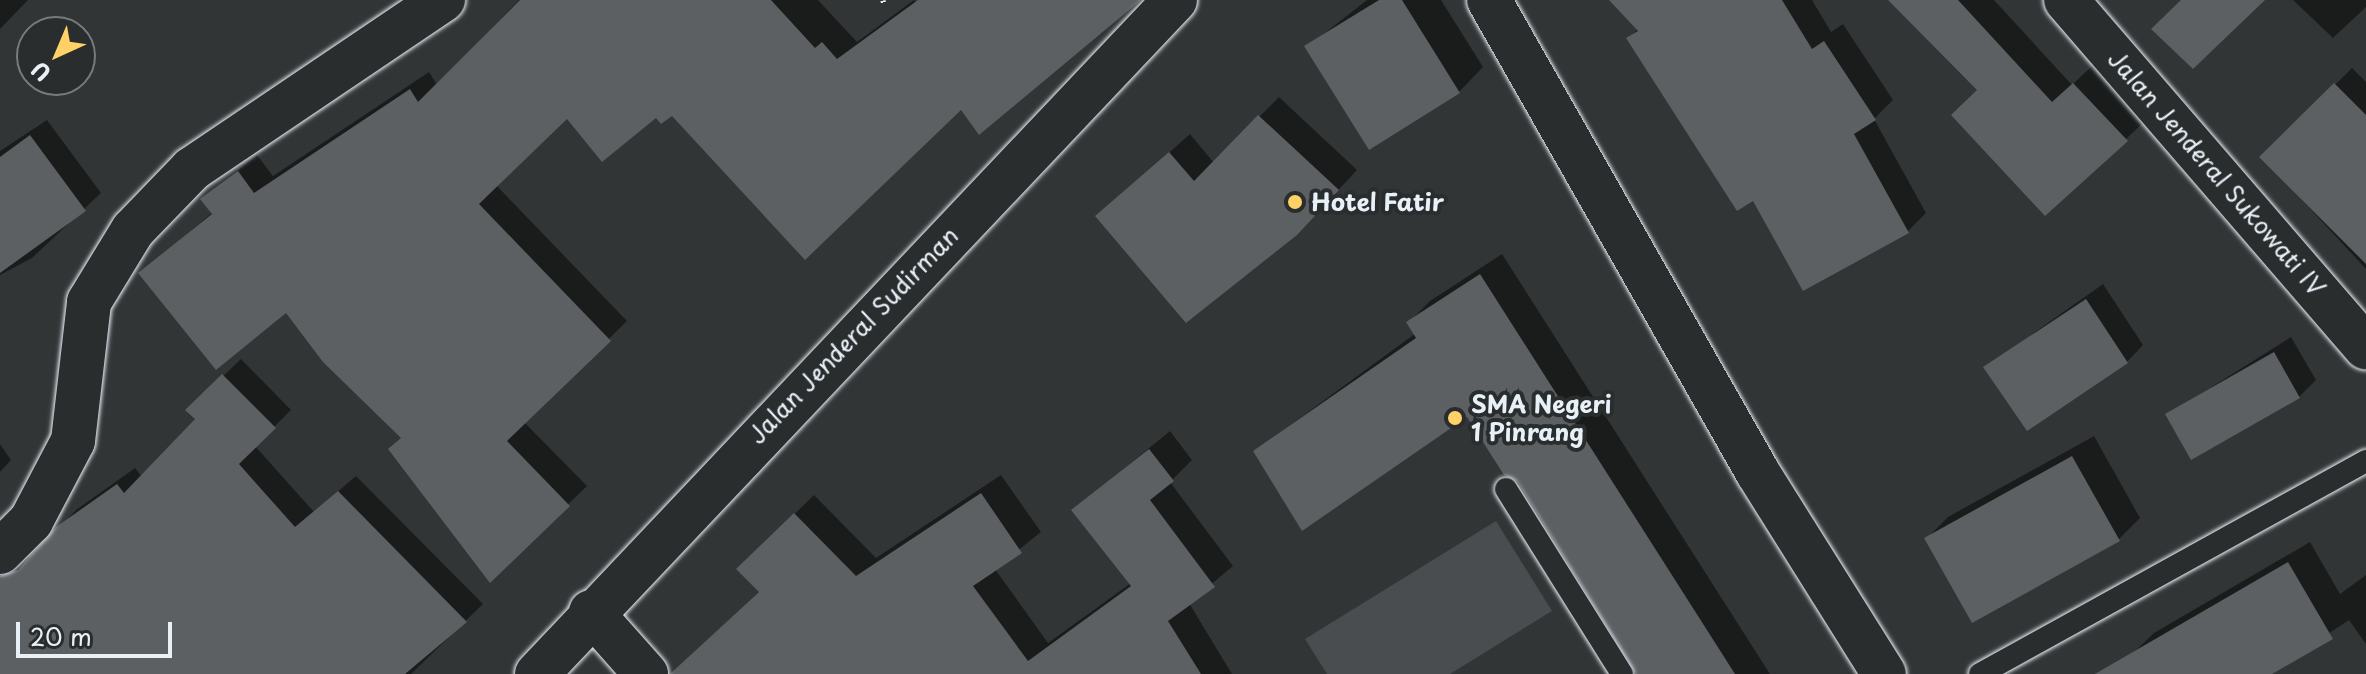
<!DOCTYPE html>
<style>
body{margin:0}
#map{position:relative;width:2366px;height:674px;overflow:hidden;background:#323536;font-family:"Playpen Sans",sans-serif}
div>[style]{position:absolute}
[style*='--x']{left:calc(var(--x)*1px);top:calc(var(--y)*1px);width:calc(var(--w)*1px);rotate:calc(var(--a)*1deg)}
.green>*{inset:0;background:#494d4f}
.shadow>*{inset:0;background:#0007}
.building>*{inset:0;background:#5c6063}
.path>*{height:5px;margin-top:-2.5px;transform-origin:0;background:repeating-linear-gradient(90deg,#e8f1f8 0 2px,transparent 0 8px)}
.roads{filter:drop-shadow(0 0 2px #e8f1f8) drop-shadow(0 0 2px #e8f1f8)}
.service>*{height:22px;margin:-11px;padding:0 11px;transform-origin:11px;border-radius:11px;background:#2a2d2e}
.minor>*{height:44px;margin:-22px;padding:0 22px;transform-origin:22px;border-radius:22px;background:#2a2d2e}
.tertiary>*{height:44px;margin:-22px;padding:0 22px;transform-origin:22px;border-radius:22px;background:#2a2d2e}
.trunk>*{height:44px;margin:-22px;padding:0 22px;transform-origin:22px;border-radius:22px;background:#2a2d2e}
.dots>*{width:22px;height:22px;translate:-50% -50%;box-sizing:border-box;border:4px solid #2a2d2e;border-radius:50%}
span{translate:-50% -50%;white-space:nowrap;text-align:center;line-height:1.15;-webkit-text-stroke:8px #2a2d2e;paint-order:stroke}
.street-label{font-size:24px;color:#e8f1f8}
.poi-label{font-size:24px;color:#e8f1f8;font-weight:700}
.left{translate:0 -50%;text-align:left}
.north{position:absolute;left:16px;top:16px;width:80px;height:80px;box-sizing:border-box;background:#2a2d2e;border:2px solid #767b7f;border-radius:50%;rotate:224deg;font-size:22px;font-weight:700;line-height:32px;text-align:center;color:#e8f1f8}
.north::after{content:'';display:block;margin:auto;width:28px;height:36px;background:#ffd166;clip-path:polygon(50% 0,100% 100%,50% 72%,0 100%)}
.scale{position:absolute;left:16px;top:622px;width:156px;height:36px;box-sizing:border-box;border:4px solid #e8f1f8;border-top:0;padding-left:10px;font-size:24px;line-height:28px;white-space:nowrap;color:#e8f1f8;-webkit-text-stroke:6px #2a2d2e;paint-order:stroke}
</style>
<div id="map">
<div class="green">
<div style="clip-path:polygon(1496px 521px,1552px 611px,1450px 674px,1327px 674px,1305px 639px)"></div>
</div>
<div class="shadow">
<div style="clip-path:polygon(0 0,28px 0,0 29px)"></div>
<div style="clip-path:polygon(519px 0,818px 0,857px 42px,914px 0,953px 42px,932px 0,1141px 0,980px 132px,961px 107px,568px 116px,496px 185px,627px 321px,524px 422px,587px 486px,490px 580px,403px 437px,286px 310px,141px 273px,213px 212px,203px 199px,257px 155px,273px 176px,429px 72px,437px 85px)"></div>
<div style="clip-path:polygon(1367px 0,1441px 0,1483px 67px,1459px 92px,1307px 47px)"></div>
<div style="clip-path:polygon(1611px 0,1812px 0,1831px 32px,1843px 24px,1893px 100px,1874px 119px,1926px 213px,1907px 232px,1753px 198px,1629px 38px,1638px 29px)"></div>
<div style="clip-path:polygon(1891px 0,1994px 0,2072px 85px,2093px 65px,2145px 121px,2126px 139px,1979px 90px)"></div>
<div style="clip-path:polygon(2293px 0,2366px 0,2366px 7px,2333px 38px)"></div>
<div style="clip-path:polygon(2352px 68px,2366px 82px,2366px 269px,2262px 157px)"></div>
<div style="clip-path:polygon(1279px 97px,1357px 170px,1317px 213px,1098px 216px,1190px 134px,1214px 163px)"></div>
<div style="clip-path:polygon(47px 120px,101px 193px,32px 258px,0 275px,0 151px)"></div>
<div style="clip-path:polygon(1502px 254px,1770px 674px,1639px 674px,1519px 480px,1467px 414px,1255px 451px,1416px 333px,1409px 322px,1430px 301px)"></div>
<div style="clip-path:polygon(2103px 284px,2143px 345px,2127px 362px,1986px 367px)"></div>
<div style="clip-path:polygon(2291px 337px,2316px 380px,2299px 397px,2167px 415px)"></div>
<div style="clip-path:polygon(241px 359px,291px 410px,255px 446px,314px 512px,356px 476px,483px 604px,411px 674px,13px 674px,0 662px,0 572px,35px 554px,76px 510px,135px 468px,142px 477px,197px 419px,188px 410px)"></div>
<div style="clip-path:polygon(1170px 431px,1192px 460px,1170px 482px,1233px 566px,1189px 603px,1232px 674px,671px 674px,760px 591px,738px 569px,814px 495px,876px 558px,1001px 475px,1041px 532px,995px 569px,1048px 643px,1131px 583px,1073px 510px)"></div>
<div style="clip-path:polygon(2094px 436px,2140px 518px,2119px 539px,1927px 538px,1948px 517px)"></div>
<div style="clip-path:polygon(0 444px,11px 460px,0 472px)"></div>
<div style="clip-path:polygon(2310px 542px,2340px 594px,2366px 575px,2366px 644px,2349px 620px,2268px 674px,2144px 674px,2132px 654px,2154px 633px)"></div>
</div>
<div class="building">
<div style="clip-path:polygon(520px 0,771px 0,815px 48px,822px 42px,837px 59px,918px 0,1141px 0,979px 135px,961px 110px,805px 260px,672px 116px,661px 124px,656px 118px,602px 162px,567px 119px,479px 204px,611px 341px,507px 441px,570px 506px,490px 583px,388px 449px,401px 438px,323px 362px,286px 313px,216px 370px,138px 273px,212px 214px,200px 199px,238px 171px,254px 193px,410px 89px,418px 102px)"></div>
<div style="clip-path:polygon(1379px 0,1402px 0,1460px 93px,1369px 150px,1304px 46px)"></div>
<div style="clip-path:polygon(1609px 0,1782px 0,1812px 49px,1824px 41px,1876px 120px,1854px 134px,1909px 233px,1803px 291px,1753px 201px,1737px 211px,1626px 38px,1638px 31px)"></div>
<div style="clip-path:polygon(1888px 0,1958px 0,2052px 102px,2073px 83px,2128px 141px,2045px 216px,1951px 115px,1977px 90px)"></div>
<div style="clip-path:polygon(2181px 0,2265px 0,2193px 69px,2151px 29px)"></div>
<div style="clip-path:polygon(2334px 83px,2366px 115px,2366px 264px,2259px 157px)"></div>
<div style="clip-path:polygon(1258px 115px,1339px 190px,1297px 235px,1186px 323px,1095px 216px,1169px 152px,1194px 181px)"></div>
<div style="clip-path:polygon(30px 135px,86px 211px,0 273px,0 157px)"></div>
<div style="clip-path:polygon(1480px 274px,1735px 674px,1636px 674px,1518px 482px,1504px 475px,1467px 417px,1302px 531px,1253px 451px,1416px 338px,1406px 322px)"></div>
<div style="clip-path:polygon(2086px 299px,2128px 363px,2027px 431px,1983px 367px)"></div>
<div style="clip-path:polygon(2274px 352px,2300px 398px,2191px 460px,2165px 414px)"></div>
<div style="clip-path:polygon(222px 374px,276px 428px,239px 464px,295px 527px,338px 491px,467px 622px,405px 674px,0 674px,0 576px,18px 570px,56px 527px,117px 484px,124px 493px,195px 419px,185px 410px)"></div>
<div style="clip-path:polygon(1149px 449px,1174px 481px,1150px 500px,1215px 587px,1168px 621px,1201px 674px,670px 674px,759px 592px,736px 569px,794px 513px,856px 576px,981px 493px,1022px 553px,973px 586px,1028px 661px,1131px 586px,1071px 510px)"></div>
<div style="clip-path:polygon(2072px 456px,2120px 541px,1972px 623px,1924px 538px)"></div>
<div style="clip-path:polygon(2288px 562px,2333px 639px,2272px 674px,2095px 674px)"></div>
</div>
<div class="path">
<div style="--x:883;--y:0;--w:6;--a:81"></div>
</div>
<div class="roads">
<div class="service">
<div style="--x:1506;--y:489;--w:218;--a:57.9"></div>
<div style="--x:1980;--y:674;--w:441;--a:-28.9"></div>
</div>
<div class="minor">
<div style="--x:2066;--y:0;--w:459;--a:49.2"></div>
<div style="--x:0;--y:552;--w:44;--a:-45"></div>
<div style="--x:31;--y:521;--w:90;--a:-62.3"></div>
<div style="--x:73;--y:441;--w:140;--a:-83.4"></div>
<div style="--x:89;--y:302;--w:84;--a:-58.6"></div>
<div style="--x:133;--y:230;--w:85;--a:-46"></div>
<div style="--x:192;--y:169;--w:303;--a:-34"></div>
<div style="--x:591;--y:612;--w:83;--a:48.4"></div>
</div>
<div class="tertiary">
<div style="--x:1489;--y:0;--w:544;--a:60.37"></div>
<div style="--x:1758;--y:473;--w:237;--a:57.9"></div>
</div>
<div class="trunk">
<div style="--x:537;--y:674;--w:928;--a:-46.57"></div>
</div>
</div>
<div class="dots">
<div style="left:1295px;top:202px;background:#ffd166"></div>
<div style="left:1455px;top:418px;background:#ffd166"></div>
</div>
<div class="street-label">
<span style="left:2217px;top:173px;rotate:49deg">Jalan Jenderal Sukowati IV</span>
<span style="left:853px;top:335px;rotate:-46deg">Jalan Jenderal Sudirman</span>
</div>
<div class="poi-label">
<span class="left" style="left:1311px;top:202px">Hotel Fatir</span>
<span class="left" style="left:1471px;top:418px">SMA Negeri<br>1 Pinrang</span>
</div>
<div class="north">U</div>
<div class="scale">20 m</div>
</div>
